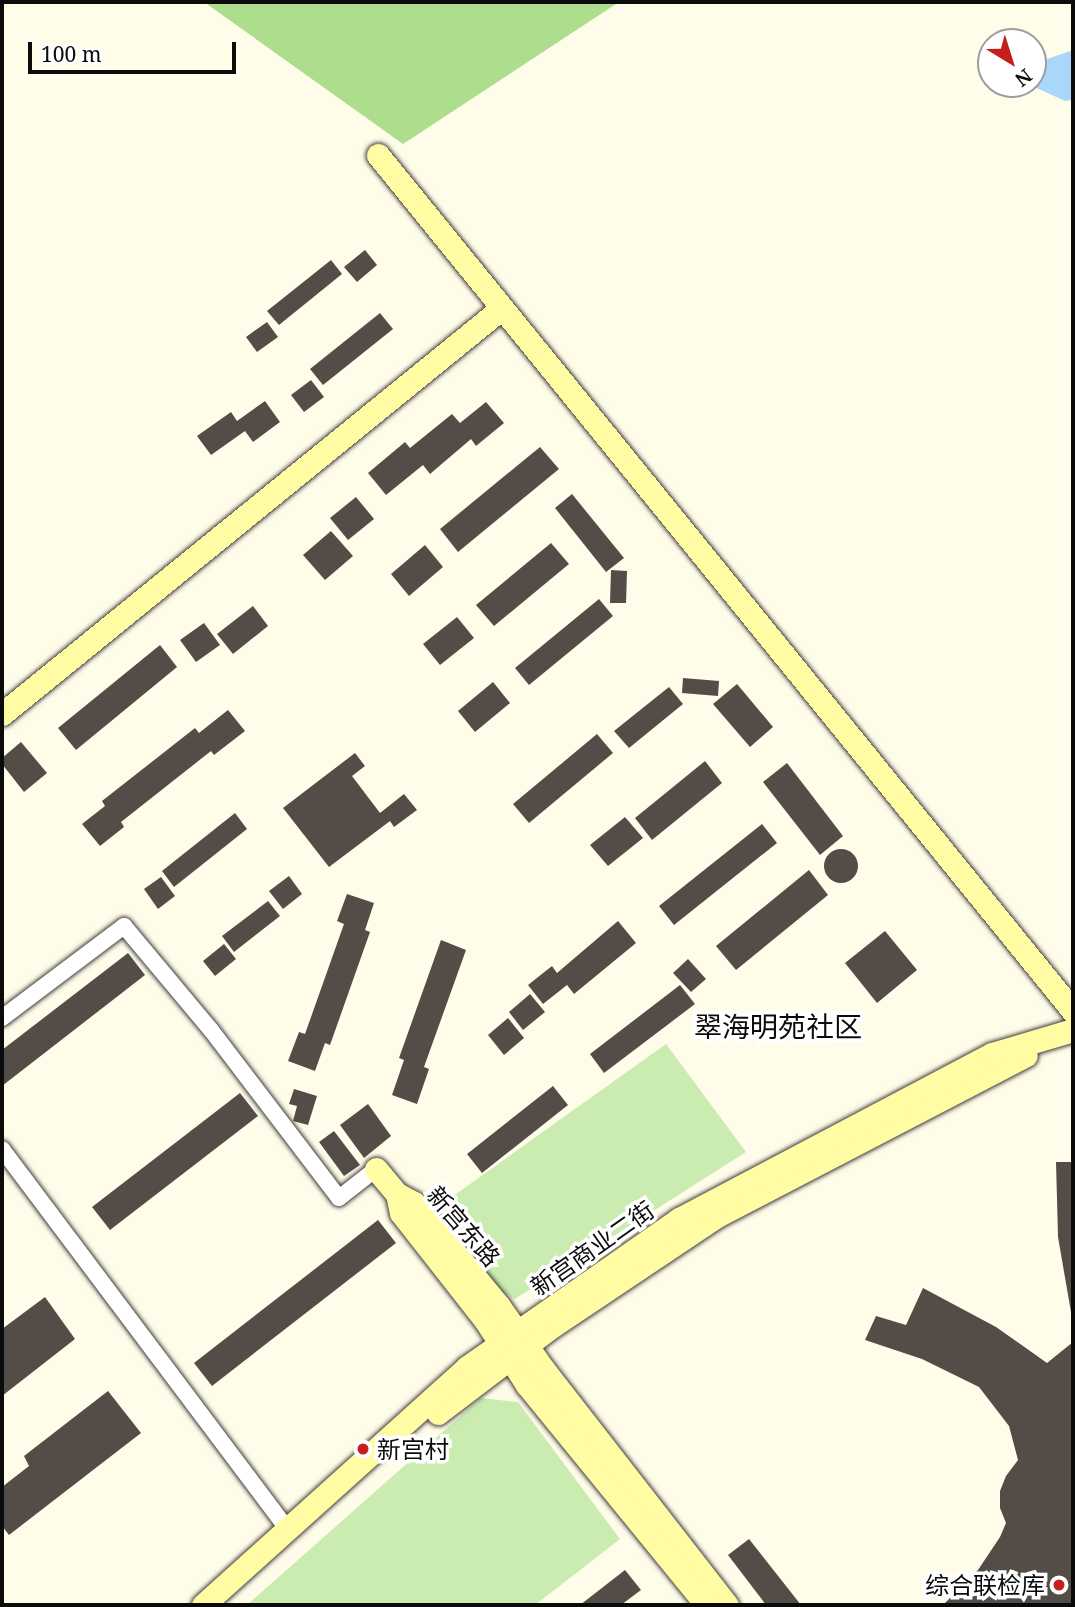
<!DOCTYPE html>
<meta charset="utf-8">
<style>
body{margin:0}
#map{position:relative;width:1075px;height:1607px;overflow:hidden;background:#fffce9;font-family:"Noto Serif","Noto Sans SC",serif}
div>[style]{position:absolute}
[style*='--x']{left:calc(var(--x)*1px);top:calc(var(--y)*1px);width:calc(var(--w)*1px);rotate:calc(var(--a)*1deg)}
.green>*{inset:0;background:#caecb0}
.forest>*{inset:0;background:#acde8e}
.water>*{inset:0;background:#a9d6fb}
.building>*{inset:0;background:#544d47}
.round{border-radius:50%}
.roads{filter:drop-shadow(0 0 2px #3e3e3e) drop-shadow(0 0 2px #3e3e3e)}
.street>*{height:16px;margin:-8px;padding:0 8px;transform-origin:8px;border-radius:8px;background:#fff}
.secondary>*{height:23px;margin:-11.5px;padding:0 11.5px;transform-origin:11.5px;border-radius:11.5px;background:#fffca4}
.dots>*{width:19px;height:19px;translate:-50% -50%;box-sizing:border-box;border:4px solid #fff;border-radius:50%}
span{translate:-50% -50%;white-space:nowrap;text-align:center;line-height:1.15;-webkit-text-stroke:7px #fff;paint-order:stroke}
.street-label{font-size:24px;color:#0b0b0b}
.poi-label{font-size:24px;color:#0b0b0b}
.left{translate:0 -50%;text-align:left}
.right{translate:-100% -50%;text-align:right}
.quarter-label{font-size:28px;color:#0b0b0b}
.frame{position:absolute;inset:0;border:4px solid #0b0b0b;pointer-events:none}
.north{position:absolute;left:977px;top:28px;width:70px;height:70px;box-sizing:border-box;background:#fff;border:2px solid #9d9d9d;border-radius:50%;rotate:142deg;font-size:19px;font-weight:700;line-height:28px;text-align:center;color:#0b0b0b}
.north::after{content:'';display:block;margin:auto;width:24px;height:32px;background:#c41f1a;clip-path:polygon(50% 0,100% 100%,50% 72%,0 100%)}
.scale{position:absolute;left:28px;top:42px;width:208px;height:32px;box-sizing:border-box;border:4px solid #0b0b0b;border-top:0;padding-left:9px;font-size:21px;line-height:24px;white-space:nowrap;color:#0b0b0b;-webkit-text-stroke:5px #fff;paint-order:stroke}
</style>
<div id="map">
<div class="green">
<div style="clip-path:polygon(666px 1044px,746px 1152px,515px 1299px,502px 1292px,428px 1214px)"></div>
<div style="clip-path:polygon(481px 1398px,518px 1402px,620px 1539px,535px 1605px,247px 1605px)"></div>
</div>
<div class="forest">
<div style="clip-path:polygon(204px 2px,619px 2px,403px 144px)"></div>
</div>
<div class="water">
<div style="clip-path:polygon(1073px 50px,1073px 100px,1065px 101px,1028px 84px,1033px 84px,1033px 64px)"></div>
</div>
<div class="building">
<div style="clip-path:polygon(365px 250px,377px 265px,357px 282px,344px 267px)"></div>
<div style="clip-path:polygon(331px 260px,342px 274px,279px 325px,267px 311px)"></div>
<div style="clip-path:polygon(380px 313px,393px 329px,323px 385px,310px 369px)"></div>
<div style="clip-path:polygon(267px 322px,278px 337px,257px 352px,246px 337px)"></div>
<div style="clip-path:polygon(311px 380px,324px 397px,304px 412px,291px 395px)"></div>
<div style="clip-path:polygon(265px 401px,280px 422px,253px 442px,245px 431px,211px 455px,197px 436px,231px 412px,237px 421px)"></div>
<div style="clip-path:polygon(486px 402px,504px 423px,476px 446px,471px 439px,430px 474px,423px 465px,386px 495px,368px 473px,405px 442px,410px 448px,452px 414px,460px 423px)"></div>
<div style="clip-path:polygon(540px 447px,559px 469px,458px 552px,440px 529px)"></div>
<div style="clip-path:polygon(572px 494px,624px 558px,606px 572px,555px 508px)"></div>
<div style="clip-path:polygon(356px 497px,374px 519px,348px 540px,330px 518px)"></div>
<div style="clip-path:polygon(331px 531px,353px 556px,325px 580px,303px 555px)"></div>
<div style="clip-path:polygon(551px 543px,569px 564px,494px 626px,476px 605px)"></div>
<div style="clip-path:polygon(425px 545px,443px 567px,409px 596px,391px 574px)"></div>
<div style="clip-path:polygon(611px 570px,627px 571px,626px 603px,610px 603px)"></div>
<div style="clip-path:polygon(599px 599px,613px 616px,529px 685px,515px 668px)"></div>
<div style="clip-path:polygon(253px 606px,268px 626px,233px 654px,217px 634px)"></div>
<div style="clip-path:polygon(457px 617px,474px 638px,440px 665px,423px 644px)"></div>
<div style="clip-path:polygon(204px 623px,220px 645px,196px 662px,180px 640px)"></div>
<div style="clip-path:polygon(160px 645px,177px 667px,76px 750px,58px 728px)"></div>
<div style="clip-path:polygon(683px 678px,719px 681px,718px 696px,682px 693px)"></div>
<div style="clip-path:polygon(493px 682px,510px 703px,475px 732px,458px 711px)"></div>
<div style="clip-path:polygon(737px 684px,773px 727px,750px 747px,713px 704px)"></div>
<div style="clip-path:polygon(669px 687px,683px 704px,629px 748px,614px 731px)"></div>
<div style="clip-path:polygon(228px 710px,245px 731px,214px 755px,211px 751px,121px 822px,124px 827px,100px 846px,82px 824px,105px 806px,102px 801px,195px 728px,199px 733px)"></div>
<div style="clip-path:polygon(597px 734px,613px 753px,529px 823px,513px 804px)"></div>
<div style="clip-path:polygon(21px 742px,47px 773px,24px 792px,2px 764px,2px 758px)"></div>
<div style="clip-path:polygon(355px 753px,365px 766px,352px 776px,380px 813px,404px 794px,417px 810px,394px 827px,390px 821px,329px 867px,283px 808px)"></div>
<div style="clip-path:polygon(705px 761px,722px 783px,652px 840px,635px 818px)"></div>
<div style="clip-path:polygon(787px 763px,843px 836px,820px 855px,763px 782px)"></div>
<div style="clip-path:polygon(235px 813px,247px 829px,174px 887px,162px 871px)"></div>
<div style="clip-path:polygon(625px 817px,643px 838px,608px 866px,590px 845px)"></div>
<div style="clip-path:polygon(762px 824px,777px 843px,674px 925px,659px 906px)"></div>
<div class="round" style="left:824px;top:849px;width:34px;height:34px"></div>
<div style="clip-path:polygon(809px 870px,828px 895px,736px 970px,716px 946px)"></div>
<div style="clip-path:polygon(289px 876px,302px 894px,283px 909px,269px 891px)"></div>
<div style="clip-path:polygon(161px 877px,175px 896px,158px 909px,144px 889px)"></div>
<div style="clip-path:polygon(347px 894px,374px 903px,365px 930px,370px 932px,330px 1045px,325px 1043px,315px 1071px,288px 1061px,299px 1032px,305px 1034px,344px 924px,337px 921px)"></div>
<div style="clip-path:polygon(268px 901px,280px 916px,234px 952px,222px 936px)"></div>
<div style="clip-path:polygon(618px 921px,636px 943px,574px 994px,567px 985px,543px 1004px,528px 985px,552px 966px,557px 973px)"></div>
<div style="clip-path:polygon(885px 931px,917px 970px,877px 1003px,845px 963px)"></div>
<div style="clip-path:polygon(441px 940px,466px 950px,424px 1067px,429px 1069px,417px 1104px,392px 1095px,404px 1060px,399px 1058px)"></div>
<div style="clip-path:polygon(224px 944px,236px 959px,215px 976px,203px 961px)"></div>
<div style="clip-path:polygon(128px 953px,145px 975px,2px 1086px,2px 1050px)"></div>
<div style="clip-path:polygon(688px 959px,706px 979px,691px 992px,673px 973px)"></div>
<div style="clip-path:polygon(680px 985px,695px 1004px,604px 1073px,590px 1054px)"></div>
<div style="clip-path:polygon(530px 994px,545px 1012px,523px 1030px,509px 1012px)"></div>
<div style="clip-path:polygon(508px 1018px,524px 1038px,504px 1055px,488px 1035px)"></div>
<div style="clip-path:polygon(553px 1086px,568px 1105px,482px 1173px,467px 1154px)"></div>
<div style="clip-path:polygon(294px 1089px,317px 1096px,308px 1125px,293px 1121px,297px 1106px,289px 1104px)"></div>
<div style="clip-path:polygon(240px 1093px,258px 1116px,110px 1230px,92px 1207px)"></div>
<div style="clip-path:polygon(368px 1104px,391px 1136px,364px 1158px,340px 1125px)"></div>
<div style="clip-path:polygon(334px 1131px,360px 1165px,344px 1176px,319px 1142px)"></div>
<div style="clip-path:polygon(1056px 1162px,1073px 1162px,1072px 1318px,1058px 1237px)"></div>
<div style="clip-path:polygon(378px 1220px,396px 1243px,212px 1386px,194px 1363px)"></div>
<div style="clip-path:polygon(923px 1288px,996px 1327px,1047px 1363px,1073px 1342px,1073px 1605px,943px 1605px,978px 1570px,1000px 1537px,1006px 1523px,1000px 1508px,1000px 1491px,1006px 1476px,1018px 1460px,1009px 1426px,979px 1387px,922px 1359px,865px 1340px,876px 1316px,906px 1325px)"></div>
<div style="clip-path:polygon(45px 1297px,75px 1339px,2px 1396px,2px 1329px)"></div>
<div style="clip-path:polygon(108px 1391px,141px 1433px,9px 1535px,2px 1526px,2px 1487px,29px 1466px,24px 1456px)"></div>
<div style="clip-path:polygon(749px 1539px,801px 1605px,766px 1605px,728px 1555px)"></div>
<div style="clip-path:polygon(625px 1570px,641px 1590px,621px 1605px,580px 1605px)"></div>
</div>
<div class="roads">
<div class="street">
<div style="--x:2;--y:1018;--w:153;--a:-37"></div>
<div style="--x:124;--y:926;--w:136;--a:50.1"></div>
<div style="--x:211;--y:1030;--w:211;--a:52.7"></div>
<div style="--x:339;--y:1198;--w:47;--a:-38.1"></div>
<div style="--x:2;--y:1149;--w:475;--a:53.1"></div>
</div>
<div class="secondary">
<div style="--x:378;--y:155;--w:1103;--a:50.93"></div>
<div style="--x:2;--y:714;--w:644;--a:-39.08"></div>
<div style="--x:376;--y:1169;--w:33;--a:50"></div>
<div style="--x:397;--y:1194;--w:19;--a:28"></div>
<div style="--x:414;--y:1203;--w:134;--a:50.5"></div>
<div style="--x:499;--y:1306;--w:78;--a:54.9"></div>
<div style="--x:544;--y:1370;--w:298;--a:52.1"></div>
<div style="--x:397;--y:1194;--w:19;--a:78"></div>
<div style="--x:401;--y:1213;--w:136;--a:51.9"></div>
<div style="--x:485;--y:1320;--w:77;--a:57.1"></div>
<div style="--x:527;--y:1385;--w:275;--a:50.8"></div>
<div style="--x:438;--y:1413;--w:142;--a:-37.3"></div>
<div style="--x:551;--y:1327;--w:200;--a:-33.8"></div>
<div style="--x:717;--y:1216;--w:348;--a:-27.5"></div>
<div style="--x:203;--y:1605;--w:355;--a:-42"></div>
<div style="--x:467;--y:1367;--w:259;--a:-34.9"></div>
<div style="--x:679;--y:1219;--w:354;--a:-27.8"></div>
<div style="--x:992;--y:1054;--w:84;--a:-16.5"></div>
</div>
</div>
<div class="dots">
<div style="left:363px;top:1449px;background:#c41f1a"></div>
<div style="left:1059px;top:1585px;background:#c41f1a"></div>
</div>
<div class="street-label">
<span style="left:464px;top:1226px;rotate:49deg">新宫东路</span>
<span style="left:592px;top:1248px;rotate:-35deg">新宫商业二街</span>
</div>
<div class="poi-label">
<span class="left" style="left:377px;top:1449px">新宫村</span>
<span class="right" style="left:1045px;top:1585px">综合联检库</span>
</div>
<div class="quarter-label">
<span style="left:778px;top:1026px">翠海明苑社区</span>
</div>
<div class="frame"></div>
<div class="north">N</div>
<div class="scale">100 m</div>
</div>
